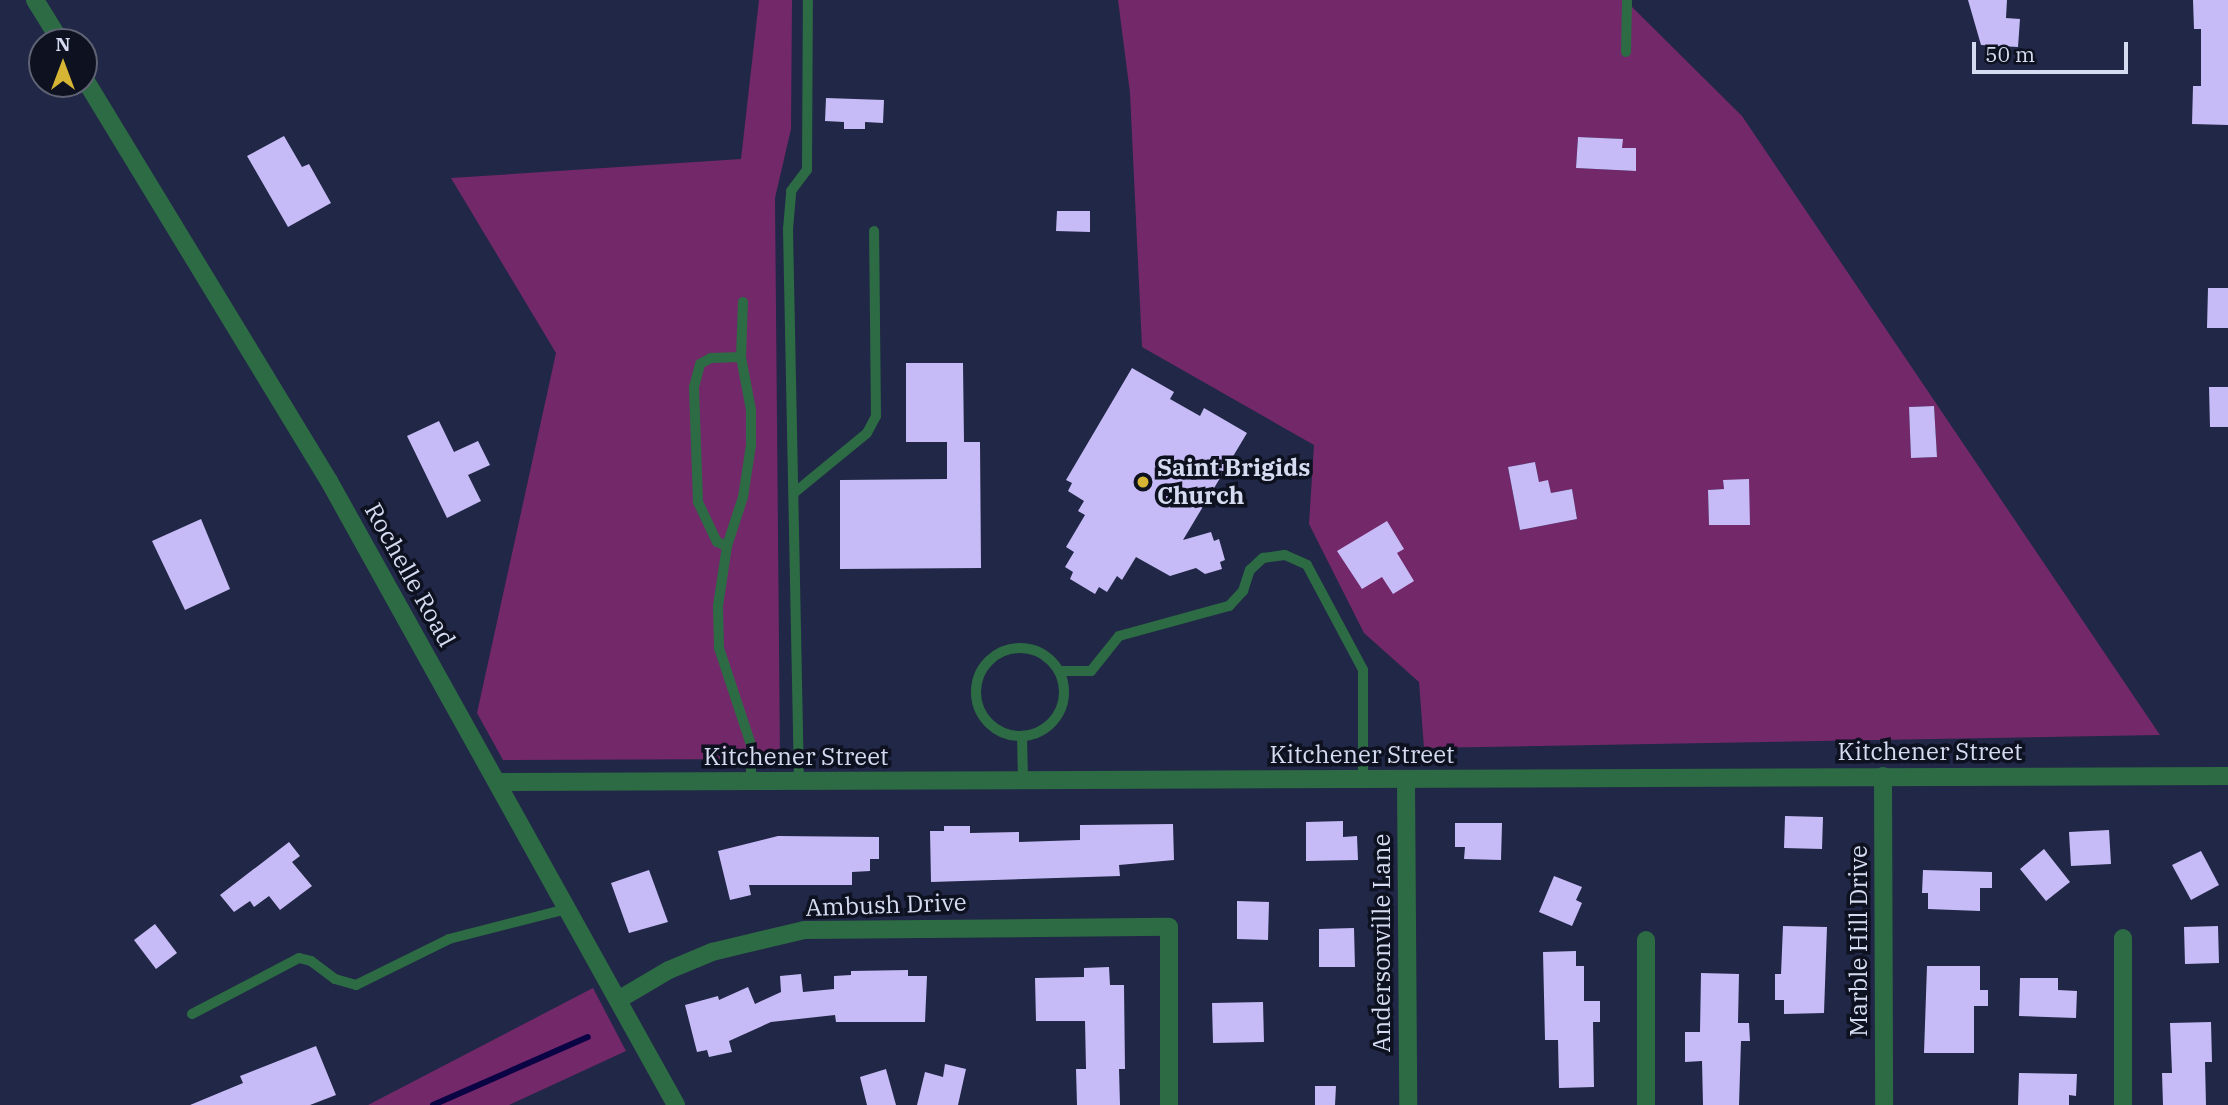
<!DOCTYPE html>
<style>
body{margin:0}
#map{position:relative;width:2228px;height:1105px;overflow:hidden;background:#212746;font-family:"IBM Plex Serif",serif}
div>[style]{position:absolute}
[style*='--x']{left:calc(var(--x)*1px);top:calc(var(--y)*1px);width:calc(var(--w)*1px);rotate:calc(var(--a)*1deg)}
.green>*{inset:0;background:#732869}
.stream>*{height:6px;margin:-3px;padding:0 3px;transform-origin:3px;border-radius:3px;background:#0a0444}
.building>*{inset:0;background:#c6bbf6}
.service>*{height:10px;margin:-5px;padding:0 5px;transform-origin:5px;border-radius:5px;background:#2d6b44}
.service>.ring{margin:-5px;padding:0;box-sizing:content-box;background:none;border:10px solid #2d6b44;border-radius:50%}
.minor>*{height:18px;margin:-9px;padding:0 9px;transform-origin:9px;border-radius:9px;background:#2d6b44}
.dots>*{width:19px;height:19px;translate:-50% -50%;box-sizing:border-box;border:4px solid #0e111f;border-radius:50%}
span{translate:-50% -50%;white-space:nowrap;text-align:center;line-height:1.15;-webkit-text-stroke:7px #0e111f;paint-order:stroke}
.poi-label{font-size:24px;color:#d5dbf0;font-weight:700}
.left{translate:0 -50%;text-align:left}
.street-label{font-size:24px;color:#d5dbf0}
.north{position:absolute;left:28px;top:28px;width:70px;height:70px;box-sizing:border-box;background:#0e111f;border:2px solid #5e6273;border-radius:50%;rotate:0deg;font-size:19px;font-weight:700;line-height:28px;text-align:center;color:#d5dbf0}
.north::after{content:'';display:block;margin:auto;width:24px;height:32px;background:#d6b534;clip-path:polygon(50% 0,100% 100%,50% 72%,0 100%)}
.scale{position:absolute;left:1972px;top:42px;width:156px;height:32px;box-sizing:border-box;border:4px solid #d5dbf0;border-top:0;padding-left:9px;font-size:21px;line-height:24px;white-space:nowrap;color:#d5dbf0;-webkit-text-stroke:5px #0e111f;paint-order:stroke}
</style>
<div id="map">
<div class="green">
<div style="clip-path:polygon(759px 0,792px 0,791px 129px,775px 198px,780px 759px,503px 760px,477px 713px,556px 353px,451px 178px,741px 159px)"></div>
<div style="clip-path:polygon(evenodd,1118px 0,1625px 0,1742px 116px,2160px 735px,1424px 748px,1419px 682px,1364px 633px,1309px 524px,1314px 445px,1142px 347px,1130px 93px,1118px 0,1578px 137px,1622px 139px,1622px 148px,1636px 149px,1635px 171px,1576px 168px,1578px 137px,1118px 0,1934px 406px,1937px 457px,1911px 458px,1909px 407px,1934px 406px,1118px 0,1535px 462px,1539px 482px,1548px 481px,1551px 493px,1572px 489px,1577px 519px,1520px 530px,1508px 467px,1535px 462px,1118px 0,1723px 481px,1750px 524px,1709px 525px,1708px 490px,1724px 489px,1723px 481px)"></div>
<div style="clip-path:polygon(593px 988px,626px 1051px,509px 1105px,368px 1105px)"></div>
</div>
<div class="stream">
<div style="--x:433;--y:1105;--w:169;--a:-23.7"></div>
</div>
<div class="building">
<div style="clip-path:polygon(1968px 0,2007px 0,2006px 18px,2020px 19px,2018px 47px,1981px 45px)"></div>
<div style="clip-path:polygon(2193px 0,2228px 0,2228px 125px,2192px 124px,2193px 86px,2201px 86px,2201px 29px,2194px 29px)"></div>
<div style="clip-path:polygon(826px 98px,884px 100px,883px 123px,865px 122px,865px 129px,844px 129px,844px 122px,825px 121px)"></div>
<div style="clip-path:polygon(284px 136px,302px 167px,309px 164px,331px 203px,288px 227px,247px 156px)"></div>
<div style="clip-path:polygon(1578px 137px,1623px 139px,1622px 148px,1636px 148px,1636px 171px,1576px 168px)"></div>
<div style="clip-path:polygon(1057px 211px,1090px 211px,1090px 232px,1056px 231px)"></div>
<div style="clip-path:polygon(2208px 288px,2228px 288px,2228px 328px,2207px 328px)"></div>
<div style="clip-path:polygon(906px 363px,963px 363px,964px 442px,980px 442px,981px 568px,840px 569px,840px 480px,947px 479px,947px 442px,906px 442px)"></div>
<div style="clip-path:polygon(1132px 368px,1174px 392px,1170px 399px,1200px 416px,1204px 408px,1247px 433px,1183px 540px,1211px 532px,1214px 541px,1219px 539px,1225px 560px,1220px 562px,1222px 569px,1205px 574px,1196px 568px,1170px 576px,1136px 557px,1122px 580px,1117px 576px,1107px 592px,1099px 587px,1095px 594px,1070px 579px,1073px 572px,1065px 567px,1074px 552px,1066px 547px,1085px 515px,1078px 511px,1084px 501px,1068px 491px,1072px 483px,1066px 480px)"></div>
<div style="clip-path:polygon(2209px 387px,2228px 387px,2228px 427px,2210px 427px)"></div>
<div style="clip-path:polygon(1934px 406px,1937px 457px,1911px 458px,1909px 407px)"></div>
<div style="clip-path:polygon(439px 421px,454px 452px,478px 441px,490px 465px,468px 475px,481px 501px,447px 518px,407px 436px)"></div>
<div style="clip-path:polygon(1535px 462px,1539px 482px,1548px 480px,1551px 493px,1572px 489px,1577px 519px,1520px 530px,1508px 467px)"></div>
<div style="clip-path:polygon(1749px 479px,1750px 525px,1709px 525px,1708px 490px,1724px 489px,1723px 480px)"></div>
<div style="clip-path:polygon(201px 519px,230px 589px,185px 610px,152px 541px)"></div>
<div style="clip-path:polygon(1387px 521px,1404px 549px,1397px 553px,1414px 581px,1393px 594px,1382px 577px,1362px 589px,1337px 551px)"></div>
<div style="clip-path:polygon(1785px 816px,1823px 817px,1822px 849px,1784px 848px)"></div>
<div style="clip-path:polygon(1343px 821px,1343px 837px,1357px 836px,1358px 860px,1306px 861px,1306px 822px)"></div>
<div style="clip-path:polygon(1455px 823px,1502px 823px,1501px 860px,1464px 859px,1465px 847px,1455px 847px)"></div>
<div style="clip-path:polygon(1173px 824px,1174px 860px,1119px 865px,1120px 876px,931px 882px,930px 831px,944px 831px,944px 826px,970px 826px,970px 833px,1019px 832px,1019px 842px,1080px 840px,1080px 825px)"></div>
<div style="clip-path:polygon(2109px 830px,2111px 864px,2071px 866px,2069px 832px)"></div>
<div style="clip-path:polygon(778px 836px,879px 837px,879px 859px,870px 859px,870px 871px,852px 872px,852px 885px,749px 885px,751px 895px,730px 900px,718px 851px)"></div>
<div style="clip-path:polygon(289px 842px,300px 856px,292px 862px,312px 886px,280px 910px,269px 896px,254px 907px,250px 901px,234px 912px,220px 895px)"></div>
<div style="clip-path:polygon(2044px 849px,2070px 882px,2046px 901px,2020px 869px)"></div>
<div style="clip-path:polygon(2201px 851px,2219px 885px,2191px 900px,2172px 865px)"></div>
<div style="clip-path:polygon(649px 870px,668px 922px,629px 933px,611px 883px)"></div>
<div style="clip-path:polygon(1923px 870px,1992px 872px,1992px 888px,1980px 888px,1980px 911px,1928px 909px,1928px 893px,1922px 893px)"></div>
<div style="clip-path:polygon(1554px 876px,1582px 887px,1576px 900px,1582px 903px,1572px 926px,1539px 912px)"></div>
<div style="clip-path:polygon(1237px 901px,1269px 902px,1268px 940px,1237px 939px)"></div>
<div style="clip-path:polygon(155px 924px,177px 953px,156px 969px,134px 940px)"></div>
<div style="clip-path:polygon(1783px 926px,1827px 927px,1824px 1013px,1784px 1014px,1784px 1000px,1775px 1000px,1775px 974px,1781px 974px)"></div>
<div style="clip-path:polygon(2218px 926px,2219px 963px,2185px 964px,2184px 927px)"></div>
<div style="clip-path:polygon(1354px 928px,1355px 967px,1319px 967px,1319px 929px)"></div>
<div style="clip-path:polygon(1576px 951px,1576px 966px,1584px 966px,1584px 1001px,1600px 1001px,1600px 1022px,1593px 1022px,1594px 1087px,1559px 1088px,1558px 1040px,1545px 1040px,1543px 952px)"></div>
<div style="clip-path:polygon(1927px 966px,1980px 966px,1980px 990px,1988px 990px,1988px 1006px,1974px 1006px,1974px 1053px,1924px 1053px)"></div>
<div style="clip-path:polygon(1109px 967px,1110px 985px,1124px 985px,1125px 1069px,1119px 1069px,1120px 1105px,1077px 1105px,1076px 1069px,1086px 1069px,1085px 1021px,1036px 1021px,1035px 978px,1084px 977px,1084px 968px)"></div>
<div style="clip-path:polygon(908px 970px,908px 976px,927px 976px,925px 1022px,836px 1022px,835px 1015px,771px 1022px,729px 1041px,732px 1052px,709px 1057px,707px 1050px,697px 1052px,685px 1005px,718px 996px,719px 1000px,748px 987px,755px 1004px,781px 992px,780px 976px,801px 974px,803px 992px,834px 989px,834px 976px,851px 975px,851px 971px)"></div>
<div style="clip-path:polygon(1701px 973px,1739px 974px,1738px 1023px,1749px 1023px,1750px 1041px,1741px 1041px,1739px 1105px,1703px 1105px,1702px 1061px,1685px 1062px,1685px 1032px,1700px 1032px)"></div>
<div style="clip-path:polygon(2020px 978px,2058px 978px,2058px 990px,2077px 991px,2076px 1018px,2019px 1016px)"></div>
<div style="clip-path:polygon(1263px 1002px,1264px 1042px,1213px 1043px,1212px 1003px)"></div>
<div style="clip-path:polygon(2211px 1022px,2212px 1062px,2205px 1062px,2206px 1105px,2163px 1105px,2162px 1073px,2172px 1073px,2170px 1023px)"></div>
<div style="clip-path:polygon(316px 1046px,336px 1095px,310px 1105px,190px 1105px,243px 1083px,240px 1076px)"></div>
<div style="clip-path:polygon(945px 1064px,966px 1069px,958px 1105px,917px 1105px,925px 1072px,943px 1077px)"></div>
<div style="clip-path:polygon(886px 1069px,896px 1105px,867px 1105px,860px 1077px)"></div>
<div style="clip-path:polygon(2019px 1073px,2077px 1074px,2076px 1096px,2069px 1095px,2069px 1105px,2018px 1105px)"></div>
<div style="clip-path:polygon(1315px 1086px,1336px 1086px,1335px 1105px,1315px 1105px)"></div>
</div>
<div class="service">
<div style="--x:1626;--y:52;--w:52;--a:-88.9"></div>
<div style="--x:743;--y:302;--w:55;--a:92.1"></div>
<div style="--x:741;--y:357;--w:54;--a:79.3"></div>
<div style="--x:751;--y:410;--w:35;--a:90"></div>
<div style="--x:751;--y:445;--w:53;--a:98.7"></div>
<div style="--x:743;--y:497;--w:52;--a:108.1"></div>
<div style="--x:727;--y:546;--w:61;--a:98.5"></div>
<div style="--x:718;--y:606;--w:42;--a:88.6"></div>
<div style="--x:719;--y:648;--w:102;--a:71.7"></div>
<div style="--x:751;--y:745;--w:37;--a:90"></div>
<div style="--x:794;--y:493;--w:94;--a:-39.4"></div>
<div style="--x:867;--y:433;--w:19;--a:-62"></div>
<div style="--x:876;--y:416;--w:185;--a:-90.6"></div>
<div style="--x:727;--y:546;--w:11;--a:-158"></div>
<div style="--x:717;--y:542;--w:44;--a:-115.4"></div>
<div style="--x:698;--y:502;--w:115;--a:-92"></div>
<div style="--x:694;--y:387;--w:24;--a:-75"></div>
<div style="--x:700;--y:364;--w:13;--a:-29"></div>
<div style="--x:711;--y:358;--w:30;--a:-2"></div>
<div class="ring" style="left:976px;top:648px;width:78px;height:78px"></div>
<div style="--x:1060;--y:671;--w:31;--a:0"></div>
<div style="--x:1091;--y:671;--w:45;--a:-51.3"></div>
<div style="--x:1119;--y:636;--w:114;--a:-15.3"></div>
<div style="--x:1229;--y:606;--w:21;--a:-47"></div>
<div style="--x:1243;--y:591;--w:22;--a:-72"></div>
<div style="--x:1250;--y:570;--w:18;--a:-43"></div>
<div style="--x:1263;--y:558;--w:22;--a:-8"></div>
<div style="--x:1285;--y:555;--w:24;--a:24"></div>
<div style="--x:1307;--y:565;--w:119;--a:61.9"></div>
<div style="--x:1363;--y:670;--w:110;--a:90"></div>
<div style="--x:1022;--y:736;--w:45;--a:88.7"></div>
<div style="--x:799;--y:782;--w:553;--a:-91.14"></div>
<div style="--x:788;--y:229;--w:38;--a:-85"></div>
<div style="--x:791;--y:191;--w:26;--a:-53"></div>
<div style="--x:807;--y:170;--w:170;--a:-89.7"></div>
<div style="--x:192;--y:1014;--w:121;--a:-27.6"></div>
<div style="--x:299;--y:958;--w:12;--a:14"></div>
<div style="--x:311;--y:961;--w:30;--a:37"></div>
<div style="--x:335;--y:979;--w:22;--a:16"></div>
<div style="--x:356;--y:985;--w:104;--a:-26.3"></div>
<div style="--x:449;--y:939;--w:122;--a:-14.3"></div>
</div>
<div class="minor">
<div style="--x:35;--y:0;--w:49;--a:58.2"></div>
<div style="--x:84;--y:78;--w:472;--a:58.7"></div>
<div style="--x:329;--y:481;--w:714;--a:60.92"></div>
<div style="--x:1883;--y:776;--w:329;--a:89.8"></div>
<div style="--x:1406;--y:780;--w:325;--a:89.6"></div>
<div style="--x:497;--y:782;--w:1731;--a:-0.2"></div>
<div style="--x:618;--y:1000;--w:59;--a:-30.5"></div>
<div style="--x:669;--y:970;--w:47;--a:-22.7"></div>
<div style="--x:712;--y:952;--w:95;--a:-13.4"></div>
<div style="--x:804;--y:930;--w:365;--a:-0.5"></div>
<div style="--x:1169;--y:927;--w:178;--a:90"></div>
<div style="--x:1646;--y:1105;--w:165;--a:-90"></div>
<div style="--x:2123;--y:1105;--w:167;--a:-90"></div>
</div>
<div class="dots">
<div style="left:1143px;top:482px;background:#d6b534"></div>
</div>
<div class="poi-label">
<span class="left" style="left:1157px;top:482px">Saint Brigids<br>Church</span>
</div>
<div class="street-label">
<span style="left:410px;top:575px;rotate:61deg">Rochelle Road</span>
<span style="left:1930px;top:752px">Kitchener Street</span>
<span style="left:1362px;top:755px">Kitchener Street</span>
<span style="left:796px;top:757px">Kitchener Street</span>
<span style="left:886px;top:905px;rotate:-2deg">Ambush Drive</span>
<span style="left:1859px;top:941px;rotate:-90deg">Marble Hill Drive</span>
<span style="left:1382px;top:943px;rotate:-90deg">Andersonville Lane</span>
</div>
<div class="north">N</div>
<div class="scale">50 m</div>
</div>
